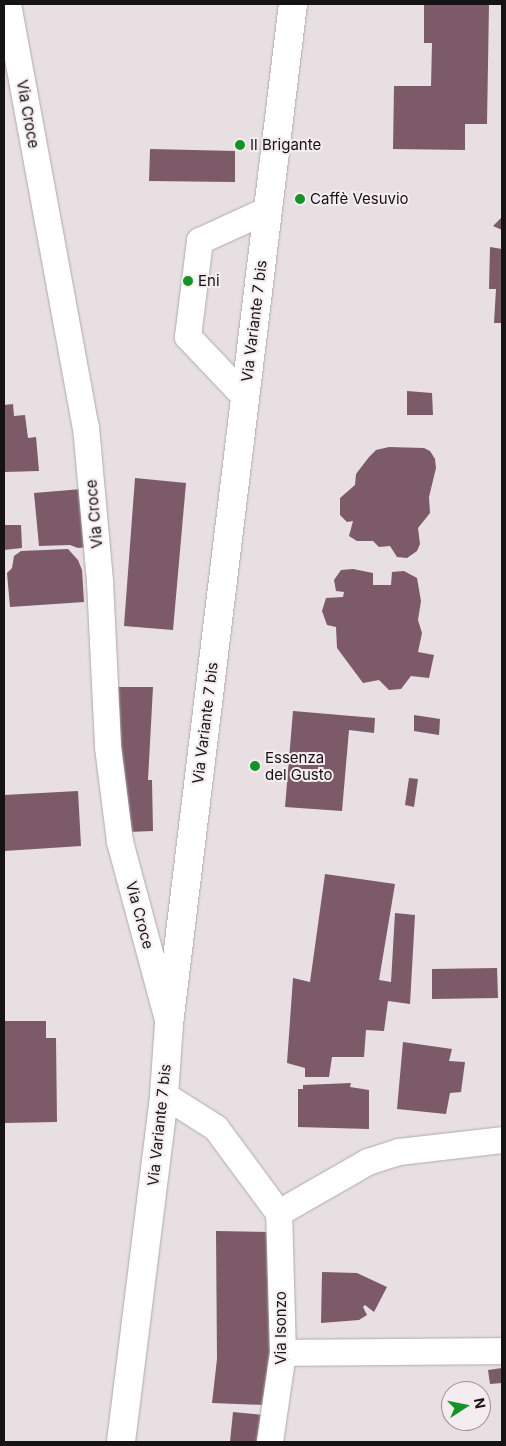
<!DOCTYPE html>
<meta charset="utf-8">
<style>
body{margin:0}
#map{position:relative;width:506px;height:1446px;overflow:hidden;background:#e7dfe2;font-family:Inter,sans-serif}
div>[style]{position:absolute}
[style*='--x']{left:calc(var(--x)*1px);top:calc(var(--y)*1px);width:calc(var(--w)*1px);rotate:calc(var(--a)*1deg)}
.building>*{inset:0;background:#7c5a67}
.roads{filter:drop-shadow(0 0 1px #b1a9ab) drop-shadow(0 0 1px #b1a9ab)}
.minor>*{height:26px;margin:-13px;padding:0 13px;transform-origin:13px;border-radius:13px;background:#fff}
.major>*{height:28px;margin:-14px;padding:0 14px;transform-origin:14px;border-radius:14px;background:#fff}
.dots>*{width:14px;height:14px;translate:-50% -50%;box-sizing:border-box;border:2px solid #f5ecef;border-radius:50%}
span{translate:-50% -50%;white-space:nowrap;text-align:center;line-height:1.15;-webkit-text-stroke:4px #f5ecef;paint-order:stroke}
.street-label{font-size:15px;color:#151313}
.poi-label{font-size:15px;color:#151313}
.left{translate:0 -50%;text-align:left}
.frame{position:absolute;inset:0;border:5px solid #151313;pointer-events:none}
.north{position:absolute;left:441px;top:1381px;width:50px;height:50px;box-sizing:border-box;background:#f5ecef;border:1px solid #9b9597;border-radius:50%;rotate:79deg;font-size:14px;font-weight:700;line-height:20px;text-align:center;color:#151313}
.north::after{content:'';display:block;margin:auto;width:18px;height:22px;background:#139426;clip-path:polygon(50% 0,100% 100%,50% 72%,0 100%)}
</style>
<div id="map">
<div class="building">
<div style="clip-path:polygon(424px 4px,489px 4px,487px 124px,465px 124px,465px 150px,393px 149px,394px 86px,431px 86px,432px 43px,424px 43px)"></div>
<div style="clip-path:polygon(150px 149px,235px 151px,235px 182px,149px 181px)"></div>
<div style="clip-path:polygon(502px 217px,502px 230px,493px 226px)"></div>
<div style="clip-path:polygon(490px 247px,502px 249px,502px 323px,494px 323px,496px 289px,489px 289px)"></div>
<div style="clip-path:polygon(407px 391px,432px 393px,433px 415px,407px 415px)"></div>
<div style="clip-path:polygon(13px 404px,14px 416px,25px 415px,28px 438px,36px 437px,39px 471px,4px 472px,4px 405px)"></div>
<div style="clip-path:polygon(389px 447px,424px 448px,430px 451px,435px 459px,436px 468px,429px 497px,430px 513px,418px 528px,420px 544px,417px 551px,407px 558px,397px 557px,390px 546px,379px 547px,373px 541px,357px 541px,349px 536px,353px 521px,347px 522px,340px 515px,340px 498px,355px 485px,356px 474px,369px 457px,376px 450px)"></div>
<div style="clip-path:polygon(135px 478px,186px 483px,173px 630px,124px 626px)"></div>
<div style="clip-path:polygon(82px 489px,87px 547px,78px 548px,70px 545px,39px 546px,34px 493px)"></div>
<div style="clip-path:polygon(4px 525px,21px 525px,22px 548px,4px 550px)"></div>
<div style="clip-path:polygon(68px 549px,78px 560px,82px 570px,84px 602px,10px 607px,7px 573px,12px 568px,14px 556px,21px 551px)"></div>
<div style="clip-path:polygon(353px 569px,373px 573px,373px 585px,391px 585px,392px 572px,404px 571px,417px 578px,421px 601px,418px 620px,422px 633px,418px 652px,434px 655px,429px 678px,411px 676px,401px 689px,389px 690px,379px 680px,363px 683px,337px 648px,336px 627px,327px 625px,322px 611px,326px 598px,343px 597px,344px 592px,336px 591px,334px 580px,341px 570px)"></div>
<div style="clip-path:polygon(115px 687px,153px 687px,148px 780px,152px 780px,153px 831px,128px 832px)"></div>
<div style="clip-path:polygon(293px 711px,375px 718px,374px 733px,349px 730px,342px 811px,285px 807px)"></div>
<div style="clip-path:polygon(414px 715px,440px 719px,439px 735px,414px 731px)"></div>
<div style="clip-path:polygon(409px 778px,418px 779px,414px 807px,405px 805px)"></div>
<div style="clip-path:polygon(78px 791px,81px 846px,4px 851px,4px 795px)"></div>
<div style="clip-path:polygon(325px 874px,395px 884px,379px 980px,391px 982px,395px 913px,415px 915px,410px 1004px,388px 1001px,384px 1031px,366px 1030px,364px 1057px,332px 1057px,329px 1077px,305px 1077px,305px 1068px,287px 1063px,293px 978px,310px 982px)"></div>
<div style="clip-path:polygon(497px 968px,498px 998px,432px 999px,432px 969px)"></div>
<div style="clip-path:polygon(4px 1021px,46px 1021px,46px 1038px,56px 1038px,57px 1122px,4px 1123px)"></div>
<div style="clip-path:polygon(403px 1042px,452px 1049px,449px 1061px,465px 1062px,461px 1092px,450px 1093px,446px 1114px,397px 1109px)"></div>
<div style="clip-path:polygon(351px 1083px,350px 1087px,369px 1090px,369px 1129px,298px 1127px,298px 1089px,303px 1089px,303px 1085px)"></div>
<div style="clip-path:polygon(216px 1231px,269px 1232px,271px 1362px,264px 1405px,212px 1403px,217px 1359px)"></div>
<div style="clip-path:polygon(322px 1272px,357px 1273px,387px 1287px,374px 1312px,365px 1305px,363px 1307px,367px 1315px,359px 1320px,321px 1323px)"></div>
<div style="clip-path:polygon(502px 1368px,502px 1383px,490px 1384px,488px 1370px)"></div>
<div style="clip-path:polygon(233px 1412px,263px 1415px,258px 1442px,230px 1442px)"></div>
</div>
<div class="roads">
<div class="minor">
<div style="--x:8;--y:4;--w:430;--a:79.6"></div>
<div style="--x:86;--y:427;--w:156;--a:84.8"></div>
<div style="--x:100;--y:582;--w:165;--a:87.2"></div>
<div style="--x:108;--y:747;--w:96;--a:82.8"></div>
<div style="--x:120;--y:842;--w:188;--a:74.9"></div>
<div style="--x:245;--y:397;--w:83;--a:-133.5"></div>
<div style="--x:188;--y:337;--w:97;--a:-82.9"></div>
<div style="--x:200;--y:241;--w:75;--a:-24.5"></div>
<div style="--x:164;--y:1095;--w:62;--a:32.4"></div>
<div style="--x:216;--y:1128;--w:106;--a:53.5"></div>
<div style="--x:279;--y:1213;--w:103;--a:-29.8"></div>
<div style="--x:368;--y:1162;--w:33;--a:-18"></div>
<div style="--x:399;--y:1152;--w:104;--a:-6.6"></div>
<div style="--x:283;--y:1353;--w:219;--a:-0.5"></div>
<div style="--x:270;--y:1442;--w:90;--a:-81.7"></div>
<div style="--x:283;--y:1353;--w:140;--a:-91.6"></div>
</div>
<div class="major">
<div style="--x:121;--y:1442;--w:350;--a:-82.9"></div>
<div style="--x:164;--y:1095;--w:71;--a:-86"></div>
<div style="--x:169;--y:1024;--w:1028;--a:-83.07"></div>
</div>
</div>
<div class="dots">
<div style="left:240px;top:145px;background:#139426"></div>
<div style="left:300px;top:199px;background:#139426"></div>
<div style="left:188px;top:281px;background:#139426"></div>
<div style="left:255px;top:766px;background:#139426"></div>
</div>
<div class="street-label">
<span style="left:28px;top:114px;rotate:80deg">Via Croce</span>
<span style="left:254px;top:321px;rotate:-83deg">Via Variante 7 bis</span>
<span style="left:94px;top:514px;rotate:-95deg">Via Croce</span>
<span style="left:205px;top:723px;rotate:-83deg">Via Variante 7 bis</span>
<span style="left:140px;top:915px;rotate:75deg">Via Croce</span>
<span style="left:159px;top:1125px;rotate:-84deg">Via Variante 7 bis</span>
<span style="left:281px;top:1328px;rotate:-90deg">Via Isonzo</span>
</div>
<div class="poi-label">
<span class="left" style="left:250px;top:145px">Il Brigante</span>
<span class="left" style="left:310px;top:199px">Caffè Vesuvio</span>
<span class="left" style="left:198px;top:281px">Eni</span>
<span class="left" style="left:265px;top:766px">Essenza<br>del Gusto</span>
</div>
<div class="frame"></div>
<div class="north">N</div>
</div>
